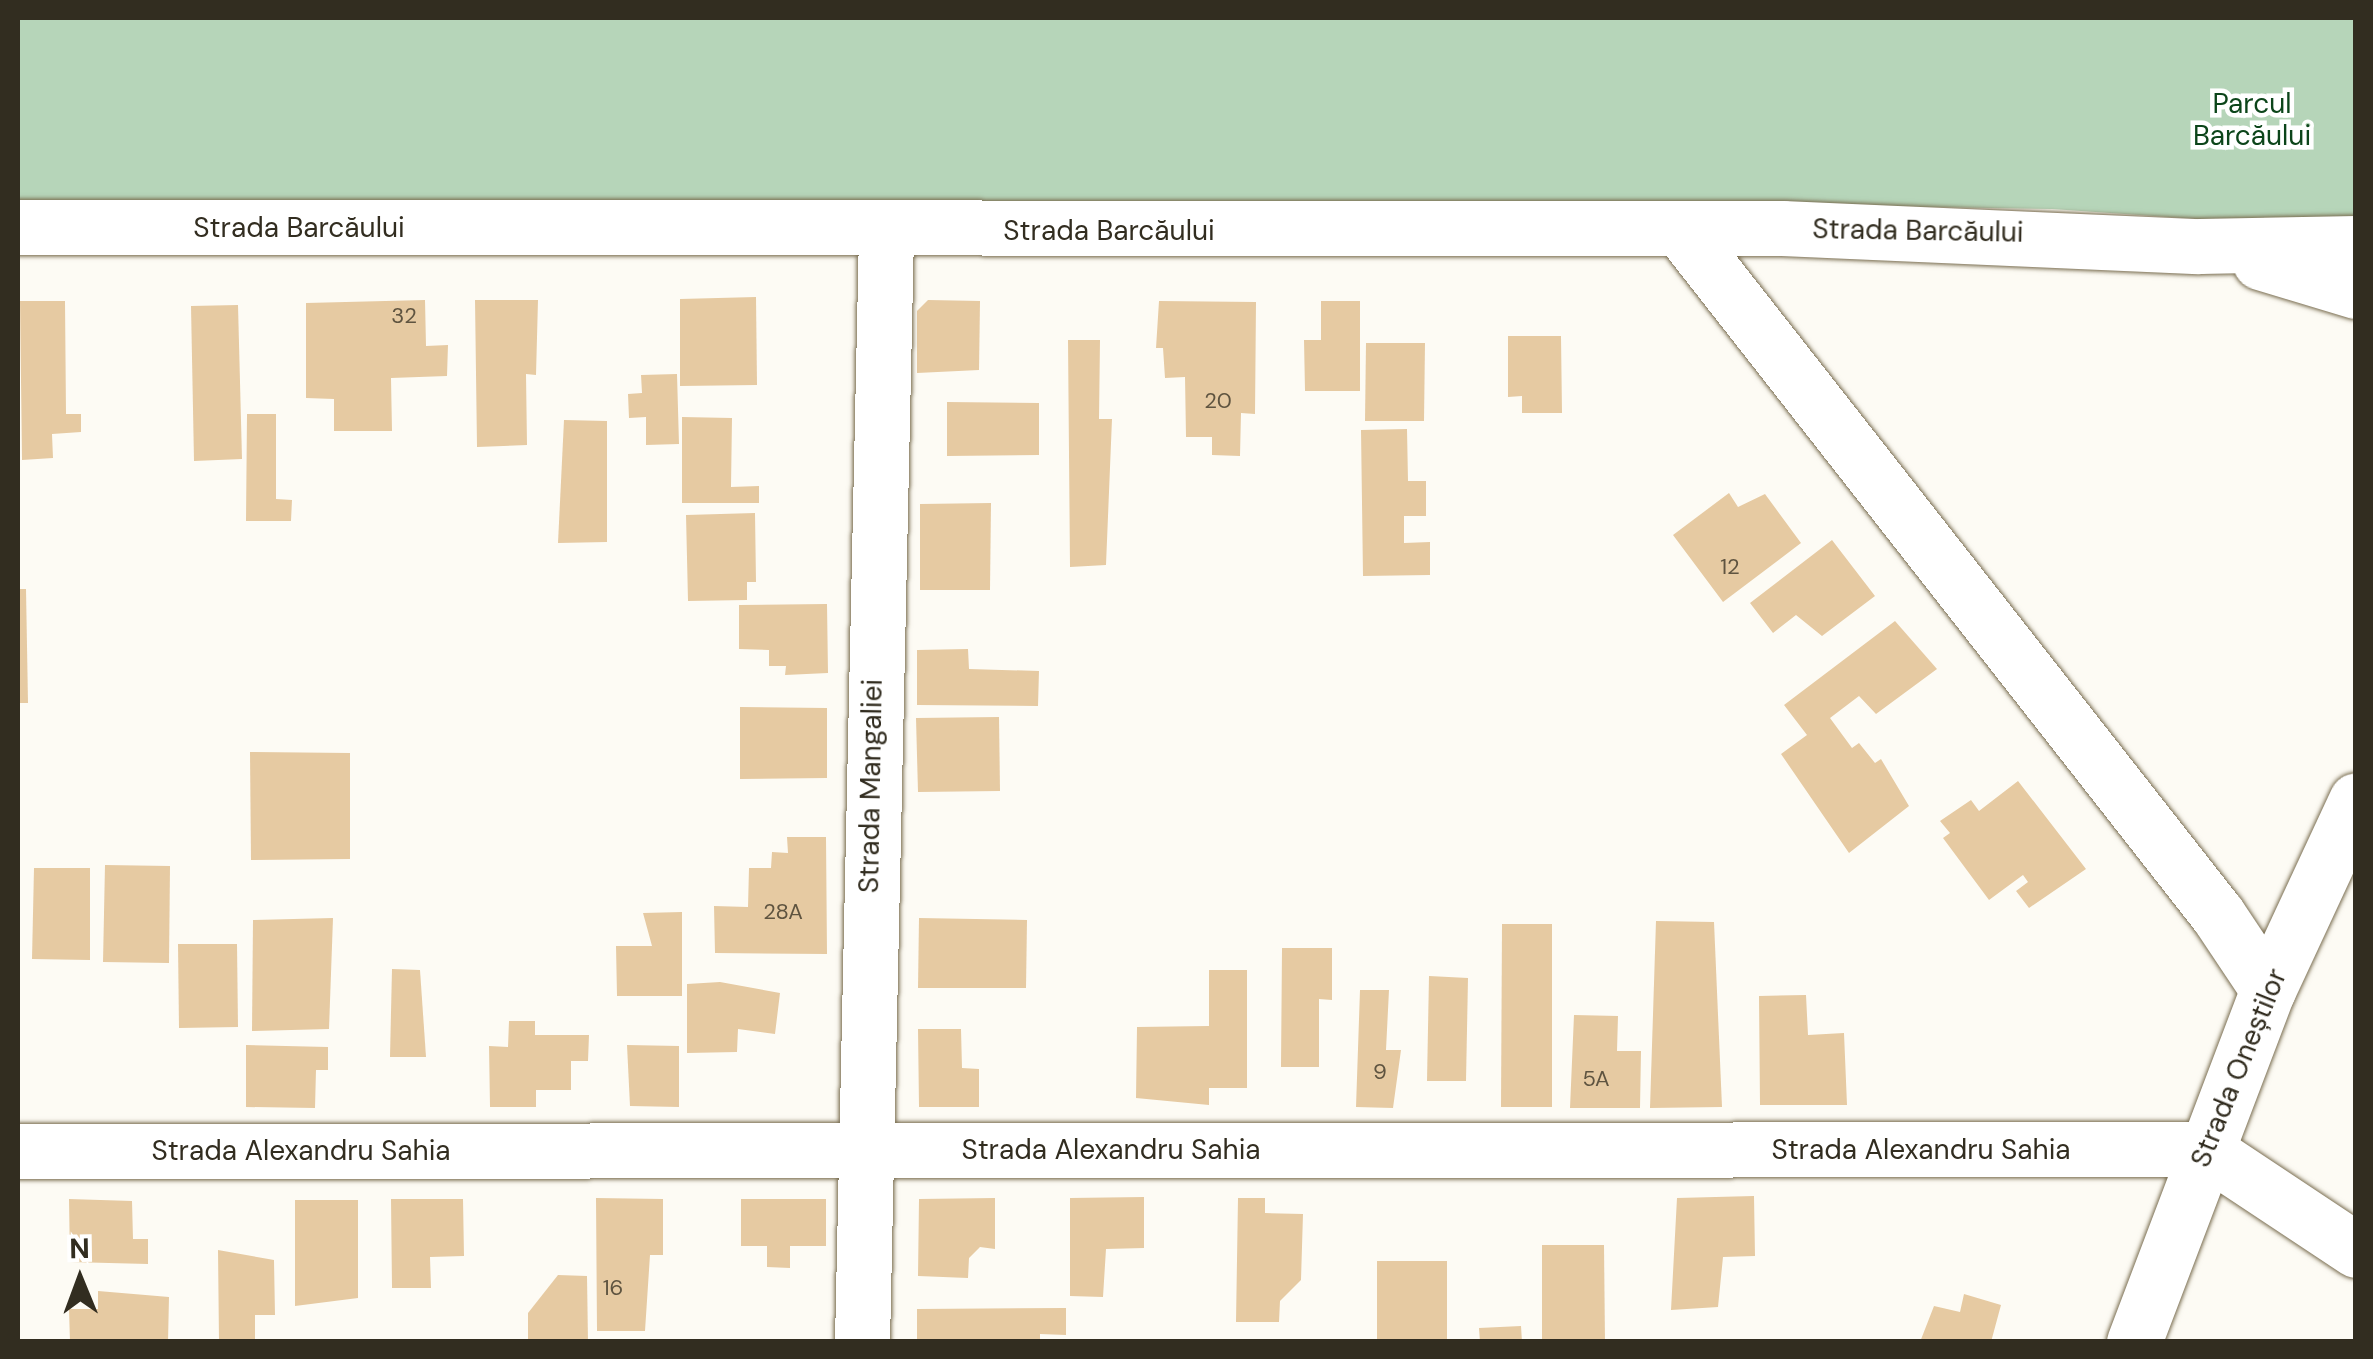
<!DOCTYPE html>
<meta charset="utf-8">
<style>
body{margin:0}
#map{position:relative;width:2373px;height:1359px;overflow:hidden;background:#fdfbf4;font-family:"DM Sans",sans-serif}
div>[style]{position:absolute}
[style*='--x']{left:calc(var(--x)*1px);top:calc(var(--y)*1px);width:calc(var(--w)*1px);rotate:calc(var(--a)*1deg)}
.green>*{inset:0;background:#b6d5b9}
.building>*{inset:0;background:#e6caa2}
.roads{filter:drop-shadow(0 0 2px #7a6e51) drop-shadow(0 0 2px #7a6e51)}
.minor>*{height:55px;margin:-27.5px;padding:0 27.5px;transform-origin:27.5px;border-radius:27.5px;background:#fff}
span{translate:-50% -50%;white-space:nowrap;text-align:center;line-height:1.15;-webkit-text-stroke:9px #fff;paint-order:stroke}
.number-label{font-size:22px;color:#5f5440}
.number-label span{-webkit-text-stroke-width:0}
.park-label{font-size:28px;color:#0c451a}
.street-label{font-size:28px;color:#322d20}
.frame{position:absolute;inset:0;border:20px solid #322d20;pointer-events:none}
.north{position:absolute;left:30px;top:1229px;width:100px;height:100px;-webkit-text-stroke:8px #fff;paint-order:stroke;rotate:359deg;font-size:28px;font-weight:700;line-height:40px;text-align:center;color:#322d20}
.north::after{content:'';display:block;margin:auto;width:35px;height:45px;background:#322d20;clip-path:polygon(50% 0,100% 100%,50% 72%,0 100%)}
</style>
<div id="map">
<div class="green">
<div style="clip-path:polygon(18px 18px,2355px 18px,2355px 230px,2052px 209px,1755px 204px,18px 205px)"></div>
</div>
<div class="building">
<div style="clip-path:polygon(756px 297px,757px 385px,680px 386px,680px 299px)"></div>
<div style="clip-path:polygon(425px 300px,426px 346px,448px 345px,447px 376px,391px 378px,392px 431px,334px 431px,334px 399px,306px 398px,306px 303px)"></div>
<div style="clip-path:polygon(475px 300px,538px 300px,536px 375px,526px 374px,527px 445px,477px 447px)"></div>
<div style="clip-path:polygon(928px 300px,980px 301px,979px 370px,917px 373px,917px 311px)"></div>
<div style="clip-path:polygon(20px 301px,65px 301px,66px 414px,81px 414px,81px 432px,52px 434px,53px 458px,22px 460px)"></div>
<div style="clip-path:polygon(1159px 301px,1256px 302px,1255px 414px,1241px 413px,1240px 456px,1212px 455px,1212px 437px,1186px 437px,1185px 377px,1165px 378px,1163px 348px,1156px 348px)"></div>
<div style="clip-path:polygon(1321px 301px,1360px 301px,1360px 391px,1305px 391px,1304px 340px,1321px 340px)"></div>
<div style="clip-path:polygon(238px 305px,242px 459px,194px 461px,191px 306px)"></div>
<div style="clip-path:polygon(1508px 336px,1561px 336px,1562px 413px,1522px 413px,1522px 396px,1508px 397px)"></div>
<div style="clip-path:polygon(1068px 340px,1100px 340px,1099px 419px,1112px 419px,1106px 565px,1070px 567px)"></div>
<div style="clip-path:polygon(1366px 343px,1425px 343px,1424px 421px,1365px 421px)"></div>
<div style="clip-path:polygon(677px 374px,679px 444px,646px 445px,646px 417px,629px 418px,628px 394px,642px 393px,641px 375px)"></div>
<div style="clip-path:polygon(947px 402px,1039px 403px,1039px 455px,947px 456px)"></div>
<div style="clip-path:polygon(247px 414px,276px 414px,276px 499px,292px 500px,291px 521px,246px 521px)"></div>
<div style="clip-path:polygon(682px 417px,732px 418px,731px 487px,759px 486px,759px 503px,682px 503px)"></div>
<div style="clip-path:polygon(564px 420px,607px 421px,607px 542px,558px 543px)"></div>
<div style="clip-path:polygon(1407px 429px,1408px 481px,1426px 481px,1426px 516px,1404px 516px,1404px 543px,1430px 542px,1430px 575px,1363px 576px,1361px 430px)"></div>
<div style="clip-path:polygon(1729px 493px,1738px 507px,1765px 494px,1801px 543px,1723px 602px,1673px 535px)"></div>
<div style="clip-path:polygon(991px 503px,990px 590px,920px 590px,920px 504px)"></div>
<div style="clip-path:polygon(755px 513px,756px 582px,747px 582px,747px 600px,688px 601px,686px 515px)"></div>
<div style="clip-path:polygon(1832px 540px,1875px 596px,1822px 636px,1796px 615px,1773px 633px,1750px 603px)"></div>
<div style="clip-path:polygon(18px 589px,26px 589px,28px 703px,18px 703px)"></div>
<div style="clip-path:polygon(827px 604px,828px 673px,785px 675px,786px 666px,769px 666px,769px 650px,739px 649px,739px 605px)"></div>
<div style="clip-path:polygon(1895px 621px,1937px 669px,1876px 714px,1859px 696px,1830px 718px,1852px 748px,1859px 743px,1875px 763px,1881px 759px,1909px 806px,1849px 853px,1781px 754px,1807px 735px,1784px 705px)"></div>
<div style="clip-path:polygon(968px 649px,969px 669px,1039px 671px,1038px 706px,917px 705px,917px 650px)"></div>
<div style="clip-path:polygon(740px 707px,827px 708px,827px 778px,740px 779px)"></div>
<div style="clip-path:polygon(999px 717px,1000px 791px,918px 792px,916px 718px)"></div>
<div style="clip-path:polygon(250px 752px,350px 753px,350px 859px,251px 860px)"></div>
<div style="clip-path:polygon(2018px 781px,2086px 869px,2029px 908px,2016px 891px,2028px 882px,2023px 875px,1989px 900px,1943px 838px,1950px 833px,1940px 821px,1971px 800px,1979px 811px)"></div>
<div style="clip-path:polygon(787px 837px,826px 837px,827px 954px,715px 953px,714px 906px,748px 907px,749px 868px,771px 868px,772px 852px,788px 853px)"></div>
<div style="clip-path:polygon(105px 865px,170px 866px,169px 963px,103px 962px)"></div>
<div style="clip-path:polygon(34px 868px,90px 868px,90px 960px,32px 959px)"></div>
<div style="clip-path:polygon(682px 912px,682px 996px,617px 996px,616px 946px,652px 946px,643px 913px)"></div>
<div style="clip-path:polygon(333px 918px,329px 1029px,252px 1031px,253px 920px)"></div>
<div style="clip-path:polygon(919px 918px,1027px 920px,1026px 988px,918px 988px)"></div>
<div style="clip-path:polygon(1656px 921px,1714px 922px,1722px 1107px,1650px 1108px)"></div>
<div style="clip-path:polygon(1502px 924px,1552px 924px,1552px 1107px,1501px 1107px)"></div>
<div style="clip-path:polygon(178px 944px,237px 944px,238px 1027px,179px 1028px)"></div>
<div style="clip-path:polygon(1282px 948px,1332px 948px,1332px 1000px,1319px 999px,1319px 1067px,1281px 1067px)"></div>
<div style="clip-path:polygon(392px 969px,420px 970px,426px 1057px,390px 1057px)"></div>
<div style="clip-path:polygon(1209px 970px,1247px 970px,1247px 1088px,1209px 1088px,1209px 1105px,1136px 1098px,1137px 1027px,1209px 1026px)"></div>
<div style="clip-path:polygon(1429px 976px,1468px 978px,1466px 1081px,1427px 1081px)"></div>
<div style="clip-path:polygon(720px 982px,780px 993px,775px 1034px,738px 1029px,737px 1052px,687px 1053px,687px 984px)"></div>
<div style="clip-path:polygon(1360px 990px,1389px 990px,1386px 1050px,1401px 1050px,1393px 1108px,1356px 1107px)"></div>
<div style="clip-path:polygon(1806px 995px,1808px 1035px,1844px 1033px,1847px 1105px,1760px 1105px,1759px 996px)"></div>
<div style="clip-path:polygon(1574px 1015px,1618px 1016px,1617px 1051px,1641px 1051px,1640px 1108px,1570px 1108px)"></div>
<div style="clip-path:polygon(509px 1021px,535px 1021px,535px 1035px,589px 1035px,588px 1061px,571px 1061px,571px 1090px,536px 1090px,536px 1107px,490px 1107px,489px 1046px,508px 1047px)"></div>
<div style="clip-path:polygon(918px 1029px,961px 1029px,962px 1068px,979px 1069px,979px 1107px,919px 1107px)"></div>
<div style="clip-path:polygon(246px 1045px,328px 1047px,328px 1070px,316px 1070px,315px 1108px,246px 1107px)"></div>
<div style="clip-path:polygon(627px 1045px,679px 1046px,679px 1107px,630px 1106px)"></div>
<div style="clip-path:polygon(1754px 1196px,1755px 1256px,1723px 1257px,1718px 1307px,1671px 1310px,1677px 1198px)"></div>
<div style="clip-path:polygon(1144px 1197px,1144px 1248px,1106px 1249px,1103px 1297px,1070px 1296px,1070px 1198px)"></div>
<div style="clip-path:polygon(596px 1198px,663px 1199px,663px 1255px,650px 1255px,645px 1331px,597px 1331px)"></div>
<div style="clip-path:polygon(995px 1198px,995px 1249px,980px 1247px,969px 1258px,968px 1278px,918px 1276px,919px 1199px)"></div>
<div style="clip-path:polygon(1238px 1198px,1265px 1198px,1265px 1213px,1303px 1214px,1301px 1280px,1280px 1301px,1279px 1322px,1236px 1322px)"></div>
<div style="clip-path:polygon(69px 1199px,132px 1201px,133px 1239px,148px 1239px,148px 1264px,70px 1262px)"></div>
<div style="clip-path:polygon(391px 1199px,463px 1199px,464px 1256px,430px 1257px,431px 1288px,392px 1288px)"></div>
<div style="clip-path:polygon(741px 1199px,826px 1199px,826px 1246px,790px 1246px,790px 1268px,767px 1267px,767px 1246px,741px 1246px)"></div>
<div style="clip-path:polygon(295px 1200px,358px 1200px,358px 1298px,295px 1306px)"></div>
<div style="clip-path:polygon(1542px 1245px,1604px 1245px,1605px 1342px,1542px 1342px)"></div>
<div style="clip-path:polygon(218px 1250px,274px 1260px,275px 1315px,255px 1315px,255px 1342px,219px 1342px)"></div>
<div style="clip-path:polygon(1377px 1261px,1447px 1261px,1447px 1342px,1377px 1342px)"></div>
<div style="clip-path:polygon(558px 1275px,587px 1276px,588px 1342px,528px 1342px,528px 1313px)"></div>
<div style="clip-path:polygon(98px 1291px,169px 1297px,168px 1342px,70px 1342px,69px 1309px,98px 1309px)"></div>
<div style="clip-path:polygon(1964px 1294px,2001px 1305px,1991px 1342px,1920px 1342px,1934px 1306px,1960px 1312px)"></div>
<div style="clip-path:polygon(1066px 1308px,1066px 1335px,1040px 1334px,1040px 1342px,917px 1342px,917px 1309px)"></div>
<div style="clip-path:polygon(1521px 1326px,1522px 1342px,1480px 1342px,1479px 1328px)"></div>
</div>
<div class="roads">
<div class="minor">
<div style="--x:18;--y:227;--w:1764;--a:0.03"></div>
<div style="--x:1782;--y:228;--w:417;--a:2.5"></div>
<div style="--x:2199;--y:246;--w:157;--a:-1.1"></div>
<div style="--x:1681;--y:230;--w:870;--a:51.91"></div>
<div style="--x:2218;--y:915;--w:90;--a:56.3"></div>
<div style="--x:2260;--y:262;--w:100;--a:16.8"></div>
<div style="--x:18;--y:1151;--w:2186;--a:-0.05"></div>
<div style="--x:2204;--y:1149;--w:182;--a:33.6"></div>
<div style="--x:862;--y:1342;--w:1111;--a:-88.76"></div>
<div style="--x:2134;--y:1342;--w:377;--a:-69.2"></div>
<div style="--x:2268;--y:990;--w:209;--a:-65.1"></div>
</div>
</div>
<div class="number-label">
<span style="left:404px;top:316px">32</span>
<span style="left:1218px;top:401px">20</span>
<span style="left:1730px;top:567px">12</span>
<span style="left:783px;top:912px">28A</span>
<span style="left:1380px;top:1072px">9</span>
<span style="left:1596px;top:1079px">5A</span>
<span style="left:613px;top:1288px">16</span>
</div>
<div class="park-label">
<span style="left:2252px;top:120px">Parcul<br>Barcăului</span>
</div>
<div class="street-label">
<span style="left:299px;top:228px">Strada Barcăului</span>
<span style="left:1109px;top:231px">Strada Barcăului</span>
<span style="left:1918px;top:231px;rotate:1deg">Strada Barcăului</span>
<span style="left:871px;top:786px;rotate:-89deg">Strada Mangaliei</span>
<span style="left:2239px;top:1068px;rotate:-68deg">Strada Oneștilor</span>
<span style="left:1111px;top:1150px">Strada Alexandru Sahia</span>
<span style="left:1921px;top:1150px">Strada Alexandru Sahia</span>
<span style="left:301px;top:1151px">Strada Alexandru Sahia</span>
</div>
<div class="frame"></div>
<div class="north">N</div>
</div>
